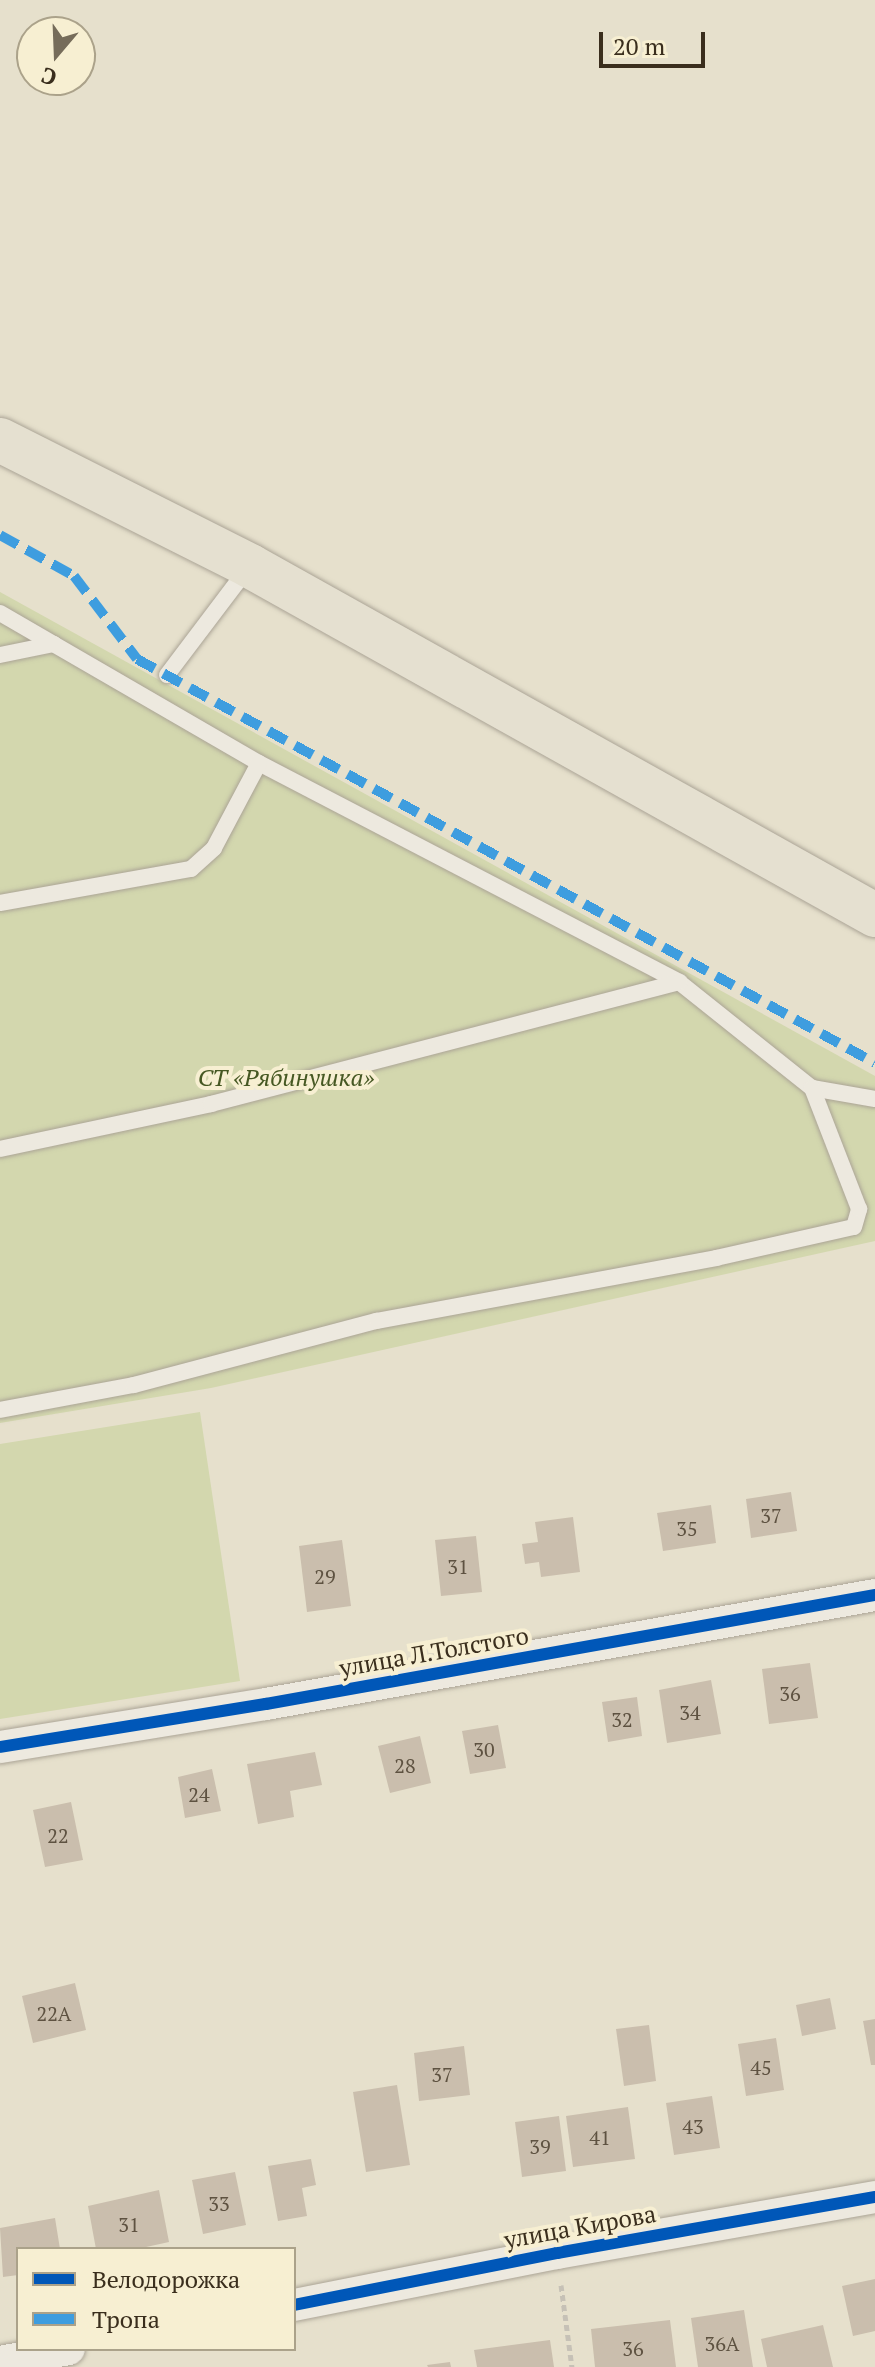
<!DOCTYPE html>
<meta charset="utf-8">
<style>
body{margin:0}
#map{position:relative;width:875px;height:2367px;overflow:hidden;background:#e6e0cc;font-family:"PT Serif",serif}
div>[style]{position:absolute}
[style*='--x']{left:calc(var(--x)*1px);top:calc(var(--y)*1px);width:calc(var(--w)*1px);rotate:calc(var(--a)*1deg)}
.green>*{inset:0;background:#d3d7ae}
.building>*{inset:0;background:#cabead}
.path>*{height:5px;margin-top:-2.5px;transform-origin:0;background:repeating-linear-gradient(90deg,#c6c1b6 0 6px,transparent 0 10px)}
.roads{filter:drop-shadow(0 0 2px #aba496) drop-shadow(0 0 2px #aba496)}
.service>*{height:16px;margin:-8px;padding:0 8px;transform-origin:8px;border-radius:8px;background:#ede9df}
.minor>*{height:32px;margin:-16px;padding:0 16px;transform-origin:16px;border-radius:16px;background:#ede9df}
.primary>*{height:44px;margin:-22px;padding:0 22px;transform-origin:22px;border-radius:22px;background:#e5e0d0}
.quiet>*{height:10px;margin-top:-5px;transform-origin:0;background:repeating-linear-gradient(90deg,#3e9ddf 0 20px,transparent 0 30px)}
.cycleway>*{height:12px;margin:-6px;padding:0 6px;transform-origin:6px;border-radius:6px;background:#0057b8}
span{translate:-50% -50%;white-space:nowrap;text-align:center;line-height:1.15;-webkit-text-stroke:8px #f7efd2;paint-order:stroke}
.number-label{font-size:20px;color:#5e5241}
.number-label span{-webkit-text-stroke-width:0}
.park-label{font-size:24px;color:#465823;font-style:italic}
.street-label{font-size:24px;color:#3a2e1d}
.legend{position:absolute;left:16px;top:2247px;width:280px;height:104px;box-sizing:border-box;background:#f7efd2;border:2px solid #aba28a;margin:0;padding:10px 14px;list-style:none;font-size:24px;color:#3a2e1d}
.legend li{display:flex;align-items:center;gap:16px;height:40px}
.legend b{width:40px;border:2px solid #aba28a}
.north{position:absolute;left:16px;top:16px;width:80px;height:80px;box-sizing:border-box;background:#f7efd2;border:2px solid #aba28a;border-radius:50%;rotate:199deg;font-size:22px;font-weight:700;line-height:32px;text-align:center;color:#3a2e1d}
.north::after{content:'';display:block;margin:auto;width:28px;height:36px;background:#766c5a;clip-path:polygon(50% 0,100% 100%,50% 72%,0 100%)}
.scale{position:absolute;left:599px;top:32px;width:106px;height:36px;box-sizing:border-box;border:4px solid #3a2e1d;border-top:0;padding-left:10px;font-size:24px;line-height:28px;white-space:nowrap;color:#3a2e1d;-webkit-text-stroke:6px #f7efd2;paint-order:stroke}
</style>
<div id="map">
<div class="green">
<div style="clip-path:polygon(0 592px,875px 1076px,875px 1241px,211px 1388px,0 1423px)"></div>
<div style="clip-path:polygon(200px 1412px,240px 1681px,0 1719px,0 1444px)"></div>
</div>
<div class="building">
<div style="clip-path:polygon(791px 1492px,797px 1531px,751px 1538px,746px 1499px)"></div>
<div style="clip-path:polygon(711px 1505px,716px 1543px,663px 1551px,657px 1513px)"></div>
<div style="clip-path:polygon(573px 1517px,580px 1572px,541px 1577px,539px 1562px,525px 1564px,522px 1544px,538px 1542px,535px 1522px)"></div>
<div style="clip-path:polygon(476px 1536px,482px 1592px,441px 1596px,435px 1540px)"></div>
<div style="clip-path:polygon(342px 1540px,351px 1606px,307px 1612px,299px 1546px)"></div>
<div style="clip-path:polygon(810px 1663px,818px 1718px,769px 1724px,762px 1669px)"></div>
<div style="clip-path:polygon(711px 1680px,721px 1734px,667px 1743px,659px 1690px)"></div>
<div style="clip-path:polygon(637px 1697px,642px 1736px,608px 1742px,602px 1702px)"></div>
<div style="clip-path:polygon(498px 1725px,506px 1768px,470px 1774px,462px 1731px)"></div>
<div style="clip-path:polygon(420px 1736px,431px 1783px,390px 1793px,378px 1746px)"></div>
<div style="clip-path:polygon(315px 1752px,322px 1785px,290px 1791px,294px 1817px,258px 1824px,247px 1764px)"></div>
<div style="clip-path:polygon(212px 1769px,221px 1811px,185px 1818px,178px 1777px)"></div>
<div style="clip-path:polygon(71px 1802px,83px 1860px,45px 1867px,33px 1810px)"></div>
<div style="clip-path:polygon(75px 1983px,86px 2030px,33px 2043px,22px 1996px)"></div>
<div style="clip-path:polygon(830px 1998px,836px 2029px,802px 2036px,796px 2005px)"></div>
<div style="clip-path:polygon(875px 2019px,875px 2065px,871px 2065px,863px 2021px)"></div>
<div style="clip-path:polygon(649px 2025px,656px 2081px,624px 2086px,616px 2029px)"></div>
<div style="clip-path:polygon(776px 2038px,784px 2090px,746px 2096px,738px 2044px)"></div>
<div style="clip-path:polygon(464px 2046px,470px 2095px,419px 2101px,414px 2053px)"></div>
<div style="clip-path:polygon(397px 2085px,410px 2165px,366px 2172px,353px 2092px)"></div>
<div style="clip-path:polygon(712px 2096px,720px 2148px,674px 2155px,666px 2103px)"></div>
<div style="clip-path:polygon(628px 2107px,635px 2159px,573px 2167px,566px 2116px)"></div>
<div style="clip-path:polygon(559px 2116px,566px 2171px,522px 2177px,515px 2122px)"></div>
<div style="clip-path:polygon(311px 2159px,316px 2185px,302px 2188px,307px 2216px,278px 2221px,268px 2166px)"></div>
<div style="clip-path:polygon(235px 2172px,246px 2225px,203px 2234px,192px 2180px)"></div>
<div style="clip-path:polygon(159px 2190px,169px 2242px,137px 2249px,96px 2249px,88px 2206px)"></div>
<div style="clip-path:polygon(55px 2218px,60px 2249px,18px 2249px,18px 2275px,3px 2277px,0 2228px)"></div>
<div style="clip-path:polygon(875px 2279px,875px 2331px,853px 2336px,842px 2286px)"></div>
<div style="clip-path:polygon(744px 2310px,753px 2367px,698px 2367px,691px 2318px)"></div>
<div style="clip-path:polygon(670px 2320px,676px 2367px,595px 2367px,591px 2329px)"></div>
<div style="clip-path:polygon(823px 2325px,833px 2367px,767px 2367px,761px 2339px)"></div>
<div style="clip-path:polygon(550px 2340px,554px 2367px,477px 2367px,474px 2350px)"></div>
<div style="clip-path:polygon(450px 2362px,451px 2367px,428px 2367px,427px 2365px)"></div>
</div>
<div class="path">
<div style="--x:561;--y:2285;--w:83;--a:82.4"></div>
</div>
<div class="roads">
<div class="service">
<div style="--x:0;--y:613;--w:299;--a:30.1"></div>
<div style="--x:259;--y:763;--w:474;--a:27.5"></div>
<div style="--x:679;--y:982;--w:170;--a:38.6"></div>
<div style="--x:812;--y:1088;--w:64;--a:9.9"></div>
<div style="--x:0;--y:655;--w:55;--a:-11.5"></div>
<div style="--x:167;--y:675;--w:134;--a:-52.9"></div>
<div style="--x:0;--y:903;--w:194;--a:-10.1"></div>
<div style="--x:191;--y:869;--w:31;--a:-42"></div>
<div style="--x:214;--y:848;--w:96;--a:-62.1"></div>
<div style="--x:0;--y:1149;--w:216;--a:-12"></div>
<div style="--x:211;--y:1104;--w:484;--a:-14.6"></div>
<div style="--x:0;--y:1410;--w:136;--a:-10.6"></div>
<div style="--x:134;--y:1385;--w:251;--a:-14.8"></div>
<div style="--x:377;--y:1321;--w:345;--a:-10.5"></div>
<div style="--x:716;--y:1258;--w:141;--a:-12.7"></div>
<div style="--x:854;--y:1227;--w:19;--a:-74"></div>
<div style="--x:859;--y:1209;--w:130;--a:-111.2"></div>
</div>
<div class="minor">
<div style="--x:0;--y:1747;--w:269;--a:-9.2"></div>
<div style="--x:266;--y:1704;--w:619;--a:-10.15"></div>
<div style="--x:294;--y:2305;--w:268;--a:-11.2"></div>
<div style="--x:557;--y:2253;--w:323;--a:-10"></div>
<div style="--x:0;--y:2362;--w:70;--a:-10.7"></div>
</div>
<div class="primary">
<div style="--x:0;--y:440;--w:280;--a:26.7"></div>
<div style="--x:250;--y:566;--w:716;--a:29.18"></div>
</div>
</div>
<div class="quiet">
<div style="--x:0;--y:535;--w:85;--a:29"></div>
<div style="--x:74;--y:576;--w:104;--a:52.8"></div>
<div style="--x:137;--y:659;--w:841;--a:28.7"></div>
</div>
<div class="cycleway">
<div style="--x:0;--y:1747;--w:269;--a:-9.2"></div>
<div style="--x:266;--y:1704;--w:619;--a:-10.15"></div>
<div style="--x:294;--y:2305;--w:268;--a:-11.2"></div>
<div style="--x:557;--y:2253;--w:323;--a:-10"></div>
</div>
<div class="number-label">
<span style="left:771px;top:1515px">37</span>
<span style="left:687px;top:1528px">35</span>
<span style="left:458px;top:1566px">31</span>
<span style="left:325px;top:1576px">29</span>
<span style="left:790px;top:1693px">36</span>
<span style="left:690px;top:1712px">34</span>
<span style="left:622px;top:1719px">32</span>
<span style="left:484px;top:1749px">30</span>
<span style="left:405px;top:1765px">28</span>
<span style="left:199px;top:1794px">24</span>
<span style="left:58px;top:1835px">22</span>
<span style="left:54px;top:2013px">22А</span>
<span style="left:761px;top:2067px">45</span>
<span style="left:442px;top:2074px">37</span>
<span style="left:693px;top:2126px">43</span>
<span style="left:600px;top:2137px">41</span>
<span style="left:540px;top:2146px">39</span>
<span style="left:219px;top:2203px">33</span>
<span style="left:129px;top:2224px">31</span>
<span style="left:722px;top:2343px">36А</span>
<span style="left:633px;top:2348px">36</span>
</div>
<div class="park-label">
<span style="left:286px;top:1078px">СТ «Рябинушка»</span>
</div>
<div class="street-label">
<span style="left:434px;top:1652px;rotate:-10deg">улица Л.Толстого</span>
<span style="left:580px;top:2227px;rotate:-10deg">улица Кирова</span>
</div>
<ul class="legend">
<li><b style="height:10px;background:#0057b8"></b>Велодорожка</li>
<li><b style="height:10px;background:#3e9ddf"></b>Тропа</li>
</ul>
<div class="north">С</div>
<div class="scale">20 m</div>
</div>
